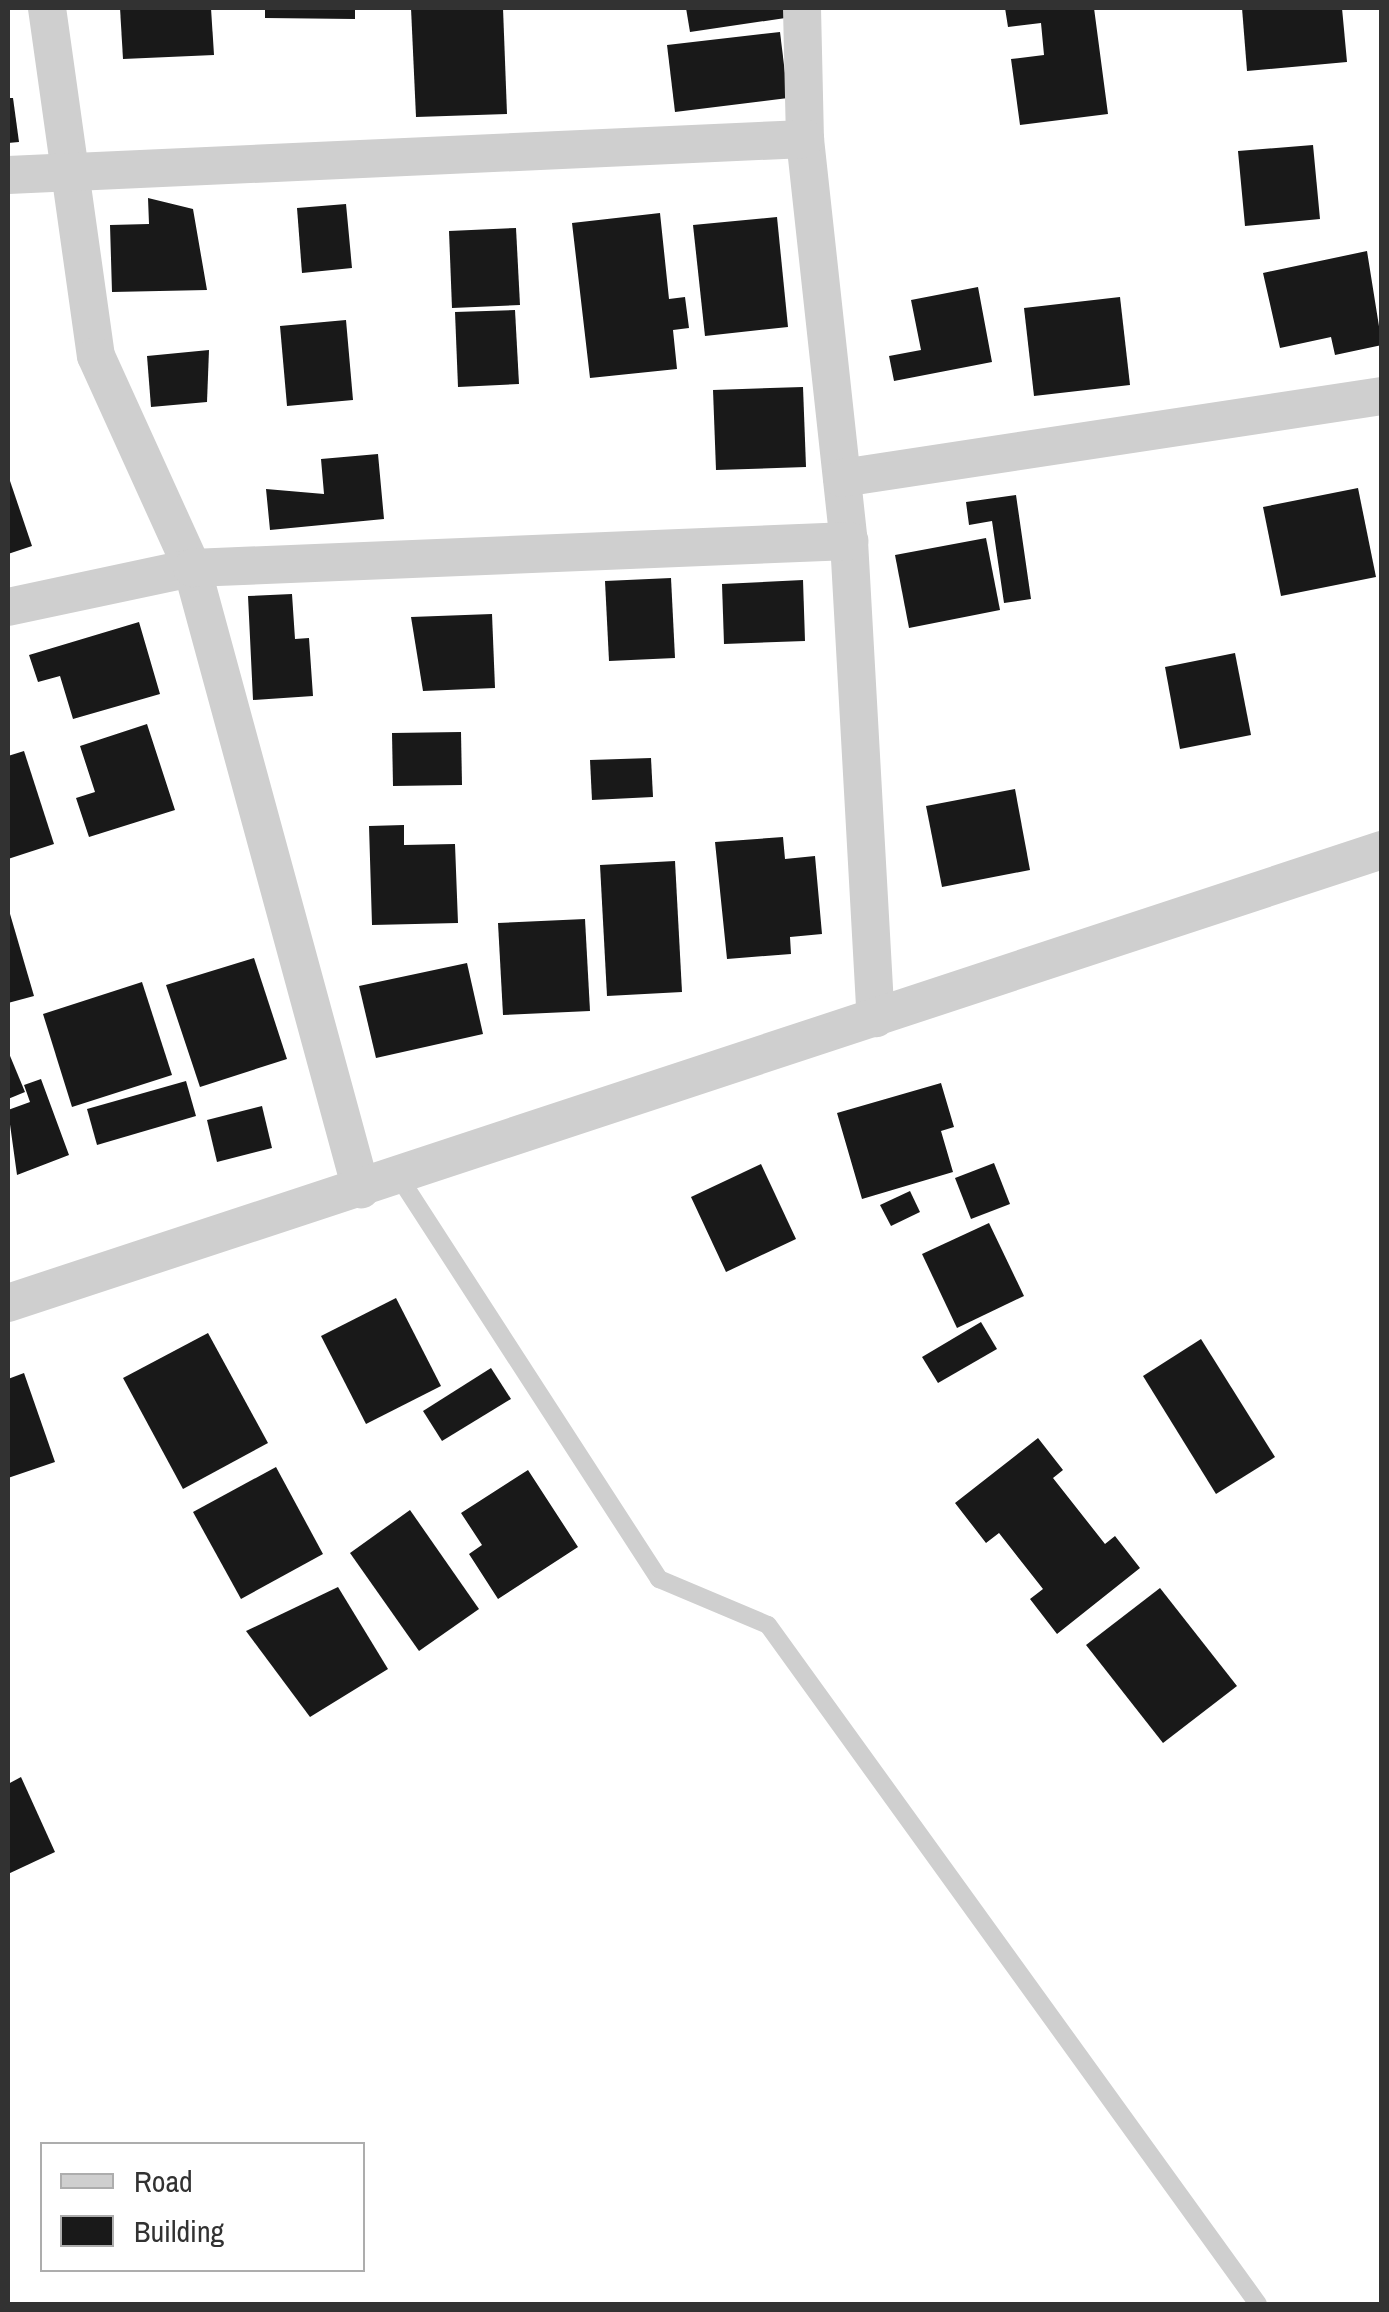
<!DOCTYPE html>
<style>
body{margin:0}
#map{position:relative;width:1389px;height:2312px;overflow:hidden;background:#fff;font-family:"Archivo Narrow",sans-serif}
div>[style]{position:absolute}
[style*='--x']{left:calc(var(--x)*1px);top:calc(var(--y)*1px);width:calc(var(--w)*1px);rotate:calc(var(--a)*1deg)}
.building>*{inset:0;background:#191919}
.lane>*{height:18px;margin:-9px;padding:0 9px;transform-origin:9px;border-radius:9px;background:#cfcfcf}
.street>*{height:38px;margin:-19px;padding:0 19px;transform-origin:19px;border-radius:19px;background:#cfcfcf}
span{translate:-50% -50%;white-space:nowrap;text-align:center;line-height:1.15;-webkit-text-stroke:10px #fff;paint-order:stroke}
.frame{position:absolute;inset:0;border:10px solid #323232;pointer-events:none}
.legend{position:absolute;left:40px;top:2142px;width:325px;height:130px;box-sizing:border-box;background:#fff;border:2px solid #adadad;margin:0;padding:12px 18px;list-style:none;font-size:30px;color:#323232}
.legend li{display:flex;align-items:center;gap:20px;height:50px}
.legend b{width:50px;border:2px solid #adadad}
</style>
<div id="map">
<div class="building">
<div style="clip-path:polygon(120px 8px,211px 8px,214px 55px,123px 59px)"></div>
<div style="clip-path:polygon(265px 8px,355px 8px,355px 19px,265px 18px)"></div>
<div style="clip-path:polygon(411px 8px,503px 8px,507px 114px,416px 117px)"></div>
<div style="clip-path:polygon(686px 8px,790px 8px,792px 17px,690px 32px)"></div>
<div style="clip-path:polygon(1005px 8px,1094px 8px,1108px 114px,1020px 125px,1011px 59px,1044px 55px,1041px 23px,1008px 27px)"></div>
<div style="clip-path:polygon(1242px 8px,1342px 8px,1347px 62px,1247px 71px)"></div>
<div style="clip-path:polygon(780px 32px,788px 98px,675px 112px,667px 45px)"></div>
<div style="clip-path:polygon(8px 98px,13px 98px,19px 142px,8px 143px)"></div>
<div style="clip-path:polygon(1313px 145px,1320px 219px,1245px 226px,1238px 151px)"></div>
<div style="clip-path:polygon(148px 198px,193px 209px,207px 290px,112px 292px,110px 225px,149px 224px)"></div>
<div style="clip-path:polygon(346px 204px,352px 268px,302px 273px,297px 208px)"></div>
<div style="clip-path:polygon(660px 213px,669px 299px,685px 297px,689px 328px,673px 330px,677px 369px,590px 378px,572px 223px)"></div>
<div style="clip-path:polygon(777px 217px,788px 327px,705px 336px,693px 225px)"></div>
<div style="clip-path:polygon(516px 228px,520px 305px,452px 308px,449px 231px)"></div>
<div style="clip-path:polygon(1367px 251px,1382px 345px,1335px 355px,1331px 337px,1280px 348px,1263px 273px)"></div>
<div style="clip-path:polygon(978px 287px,992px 362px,894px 381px,889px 356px,921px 350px,911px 300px)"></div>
<div style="clip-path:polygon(1120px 297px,1130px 385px,1034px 396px,1024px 308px)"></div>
<div style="clip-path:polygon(515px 310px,519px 384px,458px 387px,455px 312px)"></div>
<div style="clip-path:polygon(346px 320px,353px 400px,287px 406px,280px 326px)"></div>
<div style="clip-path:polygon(209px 350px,207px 402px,151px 407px,147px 356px)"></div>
<div style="clip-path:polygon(803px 387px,806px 467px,716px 470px,713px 390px)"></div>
<div style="clip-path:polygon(378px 454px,384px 519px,270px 530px,266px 489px,324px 494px,321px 459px)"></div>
<div style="clip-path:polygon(8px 475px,32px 546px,8px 554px)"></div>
<div style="clip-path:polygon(1358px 488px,1376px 577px,1281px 596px,1263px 507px)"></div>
<div style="clip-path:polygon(1016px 495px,1031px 599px,1004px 603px,992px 521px,969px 525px,966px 502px)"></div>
<div style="clip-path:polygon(986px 538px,1000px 610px,909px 628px,895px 555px)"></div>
<div style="clip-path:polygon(671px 578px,675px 658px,609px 661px,605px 581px)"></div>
<div style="clip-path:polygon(803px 580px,805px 641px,724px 644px,722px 584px)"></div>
<div style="clip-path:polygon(292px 594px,295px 639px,309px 638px,313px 696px,253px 700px,248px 596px)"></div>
<div style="clip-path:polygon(492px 614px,495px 688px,423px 691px,411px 617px)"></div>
<div style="clip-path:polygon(139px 622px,160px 694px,73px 719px,60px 676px,38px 682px,29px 655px)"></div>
<div style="clip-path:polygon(1235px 653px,1251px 735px,1180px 749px,1165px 667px)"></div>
<div style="clip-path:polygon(147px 724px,175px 810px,89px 837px,76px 798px,95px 792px,80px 746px)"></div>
<div style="clip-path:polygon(461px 732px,462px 785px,393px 786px,392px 733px)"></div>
<div style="clip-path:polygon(24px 751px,54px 844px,8px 859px,8px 756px)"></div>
<div style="clip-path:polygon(651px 758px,653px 797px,592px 800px,590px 760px)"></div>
<div style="clip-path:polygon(1015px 789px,1030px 870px,942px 887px,926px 806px)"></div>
<div style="clip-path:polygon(404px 825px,404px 845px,455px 844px,458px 923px,372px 925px,369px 826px)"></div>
<div style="clip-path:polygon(783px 837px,785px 859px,815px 856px,822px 934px,790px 937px,791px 954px,727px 959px,715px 842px)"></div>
<div style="clip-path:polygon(675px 861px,682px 992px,607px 996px,600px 865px)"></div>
<div style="clip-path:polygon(8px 907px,34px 996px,8px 1003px)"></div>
<div style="clip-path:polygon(585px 919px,590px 1011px,503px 1015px,498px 923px)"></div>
<div style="clip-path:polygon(254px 958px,287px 1059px,200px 1087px,166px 985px)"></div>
<div style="clip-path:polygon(467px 963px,483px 1034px,376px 1058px,359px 986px)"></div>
<div style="clip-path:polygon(142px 982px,172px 1075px,72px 1107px,43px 1014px)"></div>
<div style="clip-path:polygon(8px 1051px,25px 1092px,8px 1099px)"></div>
<div style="clip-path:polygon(41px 1079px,69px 1155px,17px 1175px,8px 1110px,30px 1102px,24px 1085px)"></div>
<div style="clip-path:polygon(186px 1081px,196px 1116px,97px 1145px,87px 1109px)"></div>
<div style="clip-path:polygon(941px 1083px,954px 1127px,941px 1131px,953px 1172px,862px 1199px,837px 1113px)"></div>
<div style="clip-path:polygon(262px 1106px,272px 1148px,217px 1162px,207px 1120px)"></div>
<div style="clip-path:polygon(994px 1163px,1010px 1204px,971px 1219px,955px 1178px)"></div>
<div style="clip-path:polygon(761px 1164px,796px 1239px,726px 1272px,691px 1197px)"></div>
<div style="clip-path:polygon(910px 1191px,920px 1212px,891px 1226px,880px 1205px)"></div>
<div style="clip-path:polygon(989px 1223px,1024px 1296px,957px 1328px,922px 1254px)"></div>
<div style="clip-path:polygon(396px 1298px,441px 1386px,366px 1424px,321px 1336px)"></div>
<div style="clip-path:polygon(981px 1322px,997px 1349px,938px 1383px,922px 1357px)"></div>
<div style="clip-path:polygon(208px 1333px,268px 1443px,183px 1489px,123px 1378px)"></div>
<div style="clip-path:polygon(1201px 1339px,1275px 1457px,1216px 1494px,1143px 1376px)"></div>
<div style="clip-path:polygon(491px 1368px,511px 1399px,442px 1441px,423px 1411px)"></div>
<div style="clip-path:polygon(24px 1373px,55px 1462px,8px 1478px,8px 1379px)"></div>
<div style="clip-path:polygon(1038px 1438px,1063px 1470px,1053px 1478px,1105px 1544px,1115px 1536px,1140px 1568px,1057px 1634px,1030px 1599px,1043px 1589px,999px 1533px,986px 1543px,955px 1503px)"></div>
<div style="clip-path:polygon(276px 1467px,323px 1554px,241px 1599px,193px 1512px)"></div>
<div style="clip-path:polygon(528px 1470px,578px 1547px,498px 1599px,469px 1554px,482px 1545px,461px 1513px)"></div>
<div style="clip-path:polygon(410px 1510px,479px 1609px,419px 1651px,350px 1553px)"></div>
<div style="clip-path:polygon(338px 1587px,388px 1669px,310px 1717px,246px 1631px)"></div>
<div style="clip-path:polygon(1160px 1588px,1237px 1686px,1163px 1743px,1086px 1645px)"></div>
<div style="clip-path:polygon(21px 1777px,55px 1852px,8px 1874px,8px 1784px)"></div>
</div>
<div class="lane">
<div style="--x:399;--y:1177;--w:479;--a:57.1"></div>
<div style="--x:659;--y:1579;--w:118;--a:22.9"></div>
<div style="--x:768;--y:1625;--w:837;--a:54.18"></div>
</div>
<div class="street">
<div style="--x:47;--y:8;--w:351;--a:82"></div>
<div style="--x:96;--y:356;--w:233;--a:65.6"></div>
<div style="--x:192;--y:568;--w:644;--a:74.78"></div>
<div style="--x:802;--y:8;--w:131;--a:88.7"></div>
<div style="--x:805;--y:139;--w:404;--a:83.8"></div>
<div style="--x:849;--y:541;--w:478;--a:86.8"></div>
<div style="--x:8;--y:175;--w:798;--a:-2.59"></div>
<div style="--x:842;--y:478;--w:546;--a:-8.63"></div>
<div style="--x:8;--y:607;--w:188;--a:-12"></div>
<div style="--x:192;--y:568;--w:658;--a:-2.35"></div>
<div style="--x:8;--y:1303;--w:1447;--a:-18.25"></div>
</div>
<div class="frame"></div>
<ul class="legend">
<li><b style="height:12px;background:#cfcfcf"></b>Road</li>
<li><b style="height:28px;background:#191919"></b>Building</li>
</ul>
</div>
